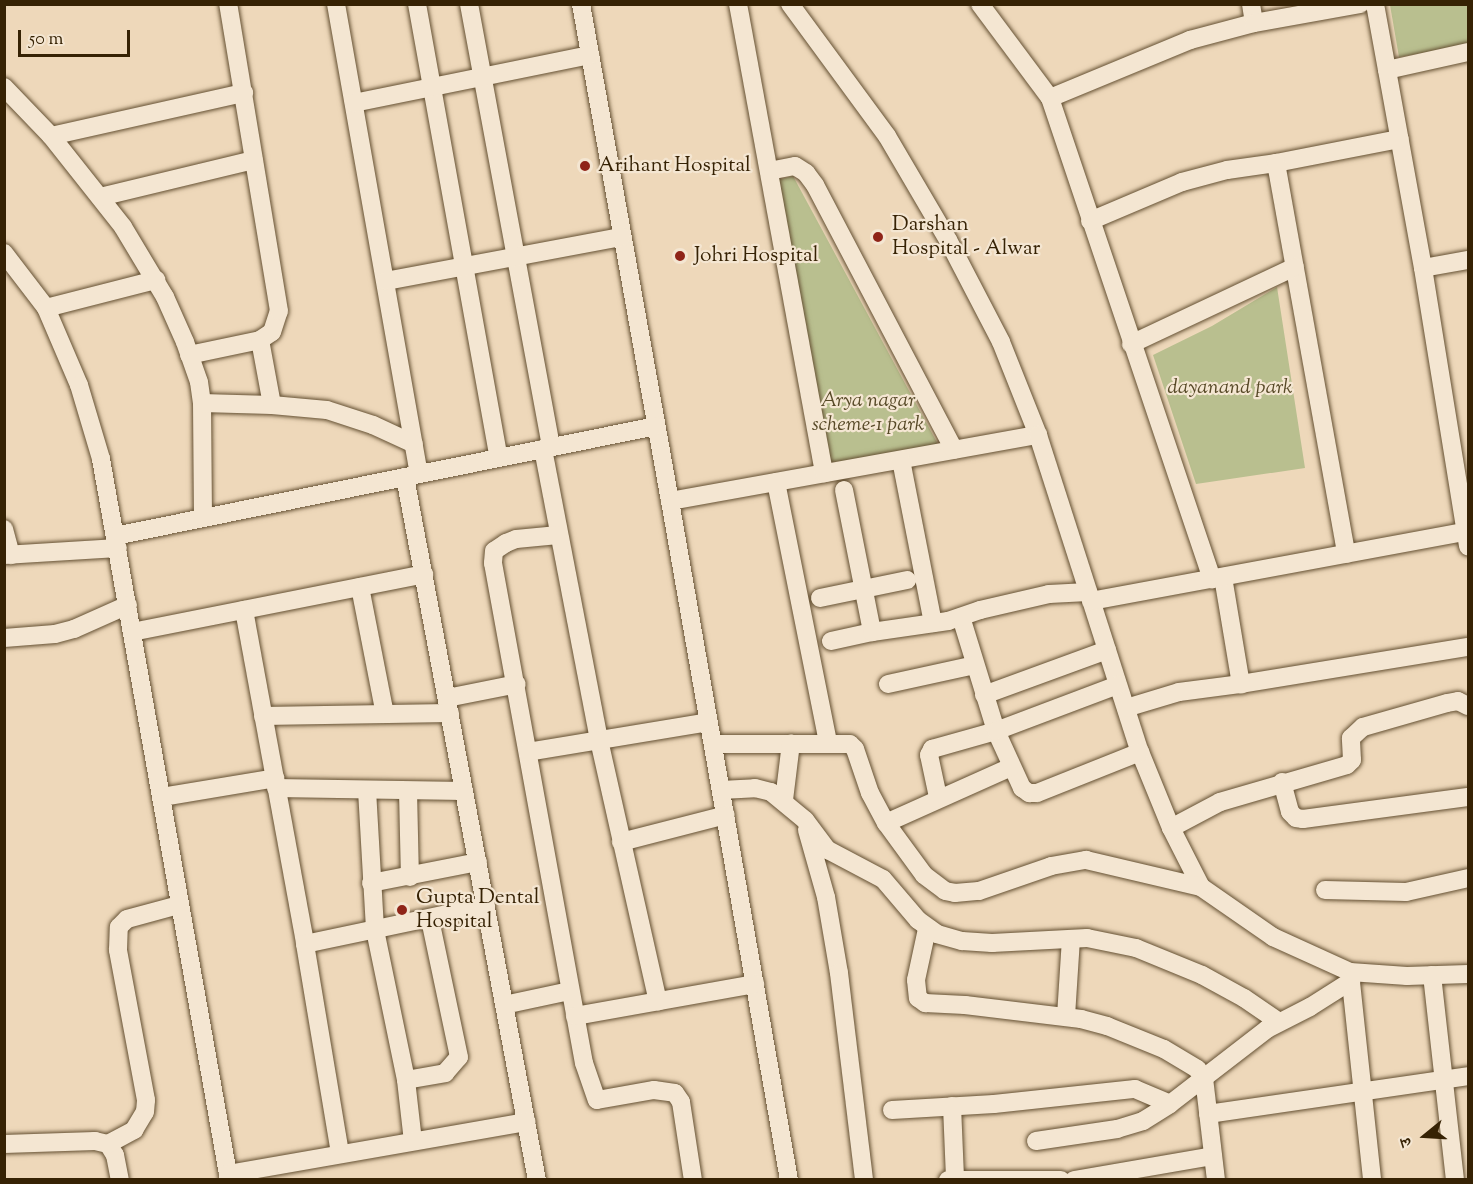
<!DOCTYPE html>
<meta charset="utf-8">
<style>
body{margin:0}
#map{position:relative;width:1473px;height:1184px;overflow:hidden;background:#eed8ba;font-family:"Sorts Mill Goudy","Noto Serif Devanagari",serif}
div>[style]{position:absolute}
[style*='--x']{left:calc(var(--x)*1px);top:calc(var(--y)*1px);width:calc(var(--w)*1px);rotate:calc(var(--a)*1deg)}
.green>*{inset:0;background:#b9bf8f}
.roads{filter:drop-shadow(0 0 2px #645032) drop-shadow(0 0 2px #645032)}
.minor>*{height:18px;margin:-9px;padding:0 9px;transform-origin:9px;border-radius:9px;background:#f4e6d2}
.dots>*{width:16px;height:16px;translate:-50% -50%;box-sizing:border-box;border:3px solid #f4e6d2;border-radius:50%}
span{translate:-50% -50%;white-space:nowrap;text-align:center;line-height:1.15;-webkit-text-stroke:4.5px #f4e6d2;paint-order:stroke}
.poi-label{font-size:21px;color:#362204}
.left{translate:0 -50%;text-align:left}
.park-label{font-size:21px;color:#574927;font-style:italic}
.frame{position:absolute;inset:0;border:6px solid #362204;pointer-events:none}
.north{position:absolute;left:1395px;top:1106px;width:60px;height:60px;-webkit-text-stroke:4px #f4e6d2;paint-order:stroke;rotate:252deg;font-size:16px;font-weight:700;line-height:24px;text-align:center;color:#362204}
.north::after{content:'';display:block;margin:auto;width:21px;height:27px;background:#362204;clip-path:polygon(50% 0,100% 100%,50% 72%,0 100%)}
.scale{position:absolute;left:18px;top:30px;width:112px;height:27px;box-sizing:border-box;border:3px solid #362204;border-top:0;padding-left:8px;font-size:18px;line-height:21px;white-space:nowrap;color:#362204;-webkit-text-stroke:4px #f4e6d2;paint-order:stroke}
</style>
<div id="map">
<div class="green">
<div style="clip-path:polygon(1390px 5px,1468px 5px,1468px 45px,1399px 57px)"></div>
<div style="clip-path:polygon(793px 176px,940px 448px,901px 460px,830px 462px,777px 180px)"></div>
<div style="clip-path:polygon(1277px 287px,1305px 468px,1196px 484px,1153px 355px,1212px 326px)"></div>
</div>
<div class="roads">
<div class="minor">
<div style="--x:336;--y:4;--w:477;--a:80"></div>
<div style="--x:417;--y:4;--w:461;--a:79.8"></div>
<div style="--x:469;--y:4;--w:451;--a:79.5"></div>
<div style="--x:581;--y:4;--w:505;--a:79.85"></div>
<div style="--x:670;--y:501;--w:374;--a:-10.2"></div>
<div style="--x:738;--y:4;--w:477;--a:79.6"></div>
<div style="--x:790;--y:4;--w:164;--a:53.7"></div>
<div style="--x:887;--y:136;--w:121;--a:59.6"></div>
<div style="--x:948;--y:240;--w:115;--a:62.5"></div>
<div style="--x:1001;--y:342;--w:100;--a:68.3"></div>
<div style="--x:1038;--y:435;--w:333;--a:72.2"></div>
<div style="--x:1140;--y:752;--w:82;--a:67.8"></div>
<div style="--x:1171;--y:828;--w:66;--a:63"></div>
<div style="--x:1201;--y:887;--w:88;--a:34.8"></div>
<div style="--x:1273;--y:937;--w:85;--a:24.4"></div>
<div style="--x:1350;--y:972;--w:57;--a:4"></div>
<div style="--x:1407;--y:976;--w:61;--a:-1.9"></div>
<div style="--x:980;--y:4;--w:117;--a:53.3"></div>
<div style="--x:1050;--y:98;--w:508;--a:71.39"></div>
<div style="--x:1251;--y:4;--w:19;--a:81"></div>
<div style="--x:1375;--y:4;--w:268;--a:79.7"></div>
<div style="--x:1423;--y:268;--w:46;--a:-10.1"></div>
<div style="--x:1387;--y:70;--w:83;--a:-12.5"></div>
<div style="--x:4;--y:87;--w:68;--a:46.2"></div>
<div style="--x:51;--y:136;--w:116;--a:51.6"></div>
<div style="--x:123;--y:227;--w:82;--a:59"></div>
<div style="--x:165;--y:297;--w:49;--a:66"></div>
<div style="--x:185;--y:342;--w:42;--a:70.7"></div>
<div style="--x:199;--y:382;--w:21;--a:82"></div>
<div style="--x:202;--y:403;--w:115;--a:89.5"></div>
<div style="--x:1050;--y:98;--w:152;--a:-22.5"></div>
<div style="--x:1190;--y:40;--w:66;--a:-14.9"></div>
<div style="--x:1254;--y:23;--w:108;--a:-10.2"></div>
<div style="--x:354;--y:103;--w:241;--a:-11.5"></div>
<div style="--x:51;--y:136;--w:198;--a:-12.6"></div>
<div style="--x:1276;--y:163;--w:126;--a:-11"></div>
<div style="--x:769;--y:171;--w:26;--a:-11"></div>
<div style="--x:795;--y:166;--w:13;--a:32"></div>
<div style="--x:806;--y:173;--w:15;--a:53"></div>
<div style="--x:815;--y:185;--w:299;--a:62.3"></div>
<div style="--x:100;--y:197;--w:158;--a:-13.5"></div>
<div style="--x:1090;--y:221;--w:100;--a:-23"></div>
<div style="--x:1182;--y:182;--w:47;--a:-14.9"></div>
<div style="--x:1227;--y:170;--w:49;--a:-8.1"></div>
<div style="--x:1276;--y:163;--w:397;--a:79.8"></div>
<div style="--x:4;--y:253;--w:69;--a:52.6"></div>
<div style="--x:46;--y:308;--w:84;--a:66.8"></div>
<div style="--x:79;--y:385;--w:77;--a:73.4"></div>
<div style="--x:101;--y:459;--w:732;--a:79.93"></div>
<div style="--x:1423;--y:268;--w:282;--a:80.8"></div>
<div style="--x:386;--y:281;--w:240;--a:-10.6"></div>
<div style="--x:46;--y:308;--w:114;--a:-14.3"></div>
<div style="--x:260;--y:340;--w:66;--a:79.5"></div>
<div style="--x:1131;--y:344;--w:181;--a:-25.2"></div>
<div style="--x:189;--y:355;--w:73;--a:-11.9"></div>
<div style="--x:260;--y:340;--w:14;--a:-34"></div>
<div style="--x:272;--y:332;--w:22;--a:-72"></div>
<div style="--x:279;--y:311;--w:311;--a:-99.4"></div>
<div style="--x:202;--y:403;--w:70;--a:1.6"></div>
<div style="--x:272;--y:405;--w:55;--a:5.2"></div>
<div style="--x:327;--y:410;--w:48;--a:18.1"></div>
<div style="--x:373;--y:425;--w:45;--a:24.9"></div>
<div style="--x:543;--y:449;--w:296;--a:79.1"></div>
<div style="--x:599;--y:740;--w:268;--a:77.3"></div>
<div style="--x:901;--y:460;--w:166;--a:78.9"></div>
<div style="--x:405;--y:477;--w:715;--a:79.37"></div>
<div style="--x:776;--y:482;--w:265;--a:78.7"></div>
<div style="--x:844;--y:490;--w:145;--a:78.8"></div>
<div style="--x:670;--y:501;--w:689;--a:80.06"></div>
<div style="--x:4;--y:529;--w:27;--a:75"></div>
<div style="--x:558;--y:535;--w:42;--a:174.6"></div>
<div style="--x:516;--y:539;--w:11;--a:158"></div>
<div style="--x:506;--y:543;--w:14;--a:146"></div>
<div style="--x:494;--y:551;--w:12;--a:95"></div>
<div style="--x:493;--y:563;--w:508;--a:79.69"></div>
<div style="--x:584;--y:1063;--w:39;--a:71"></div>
<div style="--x:597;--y:1100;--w:58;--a:-10"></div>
<div style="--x:654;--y:1090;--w:21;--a:8"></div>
<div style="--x:675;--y:1093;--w:11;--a:56"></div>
<div style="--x:681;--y:1102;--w:79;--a:81.3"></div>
<div style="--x:115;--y:536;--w:552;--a:-11.49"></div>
<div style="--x:4;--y:555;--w:114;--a:-3.5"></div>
<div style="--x:1223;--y:577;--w:109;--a:80.5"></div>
<div style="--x:1241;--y:684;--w:230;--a:-9.3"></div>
<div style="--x:360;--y:587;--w:129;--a:78.9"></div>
<div style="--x:820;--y:598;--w:89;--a:-11.7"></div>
<div style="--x:1091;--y:601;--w:383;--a:-10.5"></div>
<div style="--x:244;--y:610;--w:340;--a:79.6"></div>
<div style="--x:305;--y:944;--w:212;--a:80.5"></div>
<div style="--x:961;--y:617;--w:119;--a:72.9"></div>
<div style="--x:996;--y:731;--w:63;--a:65.5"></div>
<div style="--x:1022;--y:788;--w:9;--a:36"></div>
<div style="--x:1029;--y:793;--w:8;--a:0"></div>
<div style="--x:1037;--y:793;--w:111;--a:-21.7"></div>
<div style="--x:132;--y:632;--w:298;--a:-11.2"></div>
<div style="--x:4;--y:638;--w:51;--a:-4.5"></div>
<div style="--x:55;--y:634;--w:20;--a:-15"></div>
<div style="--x:74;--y:629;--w:59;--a:-24"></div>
<div style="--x:831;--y:641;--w:42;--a:-12.4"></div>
<div style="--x:872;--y:632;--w:77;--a:-8.2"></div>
<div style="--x:948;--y:621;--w:34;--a:-19"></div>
<div style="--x:980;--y:610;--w:71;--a:-13.1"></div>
<div style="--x:1049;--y:594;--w:39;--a:-3"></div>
<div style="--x:888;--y:684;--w:89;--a:-12.3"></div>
<div style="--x:984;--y:695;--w:131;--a:-20.1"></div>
<div style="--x:447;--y:698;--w:71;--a:-11.3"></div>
<div style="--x:1126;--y:708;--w:55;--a:-16.8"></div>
<div style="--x:1179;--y:692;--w:63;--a:-7.4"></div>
<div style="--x:263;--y:716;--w:187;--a:-0.9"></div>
<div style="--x:713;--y:744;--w:137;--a:0"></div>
<div style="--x:850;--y:744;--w:7;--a:45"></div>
<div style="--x:855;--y:749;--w:46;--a:71.2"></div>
<div style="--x:870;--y:793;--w:34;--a:62"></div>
<div style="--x:886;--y:823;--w:64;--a:53.8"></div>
<div style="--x:924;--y:875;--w:26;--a:37"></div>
<div style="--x:945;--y:891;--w:10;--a:11"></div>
<div style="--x:955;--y:893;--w:24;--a:-5"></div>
<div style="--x:979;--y:891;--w:76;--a:-19.1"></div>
<div style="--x:1051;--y:866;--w:36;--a:-10"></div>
<div style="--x:1086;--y:860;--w:118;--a:13.2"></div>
<div style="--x:528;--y:752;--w:183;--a:-9.4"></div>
<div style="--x:1282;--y:782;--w:31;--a:75"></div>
<div style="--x:1290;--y:812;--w:8;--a:45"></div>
<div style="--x:1296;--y:818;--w:7;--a:8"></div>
<div style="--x:1303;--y:819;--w:166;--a:-7.6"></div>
<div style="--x:276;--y:788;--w:188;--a:0.9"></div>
<div style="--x:367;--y:790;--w:140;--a:86.7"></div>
<div style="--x:375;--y:930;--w:153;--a:78.3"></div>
<div style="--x:406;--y:1080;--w:61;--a:83.5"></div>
<div style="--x:721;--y:790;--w:34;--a:-3"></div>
<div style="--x:755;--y:788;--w:16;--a:14"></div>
<div style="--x:771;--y:792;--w:44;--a:39.5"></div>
<div style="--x:805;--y:820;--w:38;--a:53"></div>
<div style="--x:828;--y:850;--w:62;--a:27.8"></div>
<div style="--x:883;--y:879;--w:54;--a:49.5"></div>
<div style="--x:918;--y:920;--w:24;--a:36"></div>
<div style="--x:937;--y:934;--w:26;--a:16"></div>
<div style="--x:962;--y:941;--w:30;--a:4"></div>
<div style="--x:992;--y:943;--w:95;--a:-3"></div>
<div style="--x:1087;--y:938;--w:50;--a:11.5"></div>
<div style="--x:1136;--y:948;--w:71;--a:22.2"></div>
<div style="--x:1202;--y:975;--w:48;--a:28.7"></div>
<div style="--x:1244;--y:998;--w:42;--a:34.4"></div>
<div style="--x:408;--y:791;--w:86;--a:88.7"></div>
<div style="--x:162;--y:797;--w:115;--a:-9.5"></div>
<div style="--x:938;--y:797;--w:43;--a:-102.1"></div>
<div style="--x:929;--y:755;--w:7;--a:-63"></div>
<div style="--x:932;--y:749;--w:66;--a:-15.7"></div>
<div style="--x:996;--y:731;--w:130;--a:-20.7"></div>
<div style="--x:784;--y:800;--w:57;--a:-83"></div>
<div style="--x:886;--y:823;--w:137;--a:-24.1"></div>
<div style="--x:1171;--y:828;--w:55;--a:-28"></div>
<div style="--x:1220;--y:802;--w:132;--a:-16.2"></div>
<div style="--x:1347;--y:765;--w:7;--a:-45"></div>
<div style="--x:1352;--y:760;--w:22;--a:-93"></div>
<div style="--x:1351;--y:738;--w:16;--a:-43"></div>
<div style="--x:1363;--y:727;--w:87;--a:-15.9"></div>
<div style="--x:1447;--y:703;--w:11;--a:-10"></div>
<div style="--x:1458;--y:701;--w:11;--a:27"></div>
<div style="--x:807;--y:830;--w:70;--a:74.2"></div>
<div style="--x:826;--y:897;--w:77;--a:80.3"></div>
<div style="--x:839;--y:973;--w:209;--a:83.1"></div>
<div style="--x:621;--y:842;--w:108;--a:-14.4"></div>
<div style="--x:371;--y:883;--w:109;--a:-11.1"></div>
<div style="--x:1325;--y:890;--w:81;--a:1.4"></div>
<div style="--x:1406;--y:892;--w:64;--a:-12.7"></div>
<div style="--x:927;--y:929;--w:52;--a:102.2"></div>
<div style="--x:916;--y:980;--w:18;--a:84"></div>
<div style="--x:918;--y:998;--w:9;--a:36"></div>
<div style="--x:925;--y:1003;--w:40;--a:2.9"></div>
<div style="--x:965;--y:1005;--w:117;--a:6.9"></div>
<div style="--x:1081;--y:1019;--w:27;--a:15"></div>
<div style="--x:1107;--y:1026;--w:61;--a:22"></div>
<div style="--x:1164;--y:1049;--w:39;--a:31"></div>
<div style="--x:1197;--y:1069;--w:11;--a:52"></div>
<div style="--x:1204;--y:1078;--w:103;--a:83.3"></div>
<div style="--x:305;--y:944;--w:185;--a:-11.9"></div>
<div style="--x:1350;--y:973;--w:208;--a:83.9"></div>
<div style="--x:1432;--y:975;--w:206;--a:83.6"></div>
<div style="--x:504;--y:1005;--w:67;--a:-12"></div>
<div style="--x:575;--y:1016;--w:183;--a:-10.1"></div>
<div style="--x:1066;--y:1016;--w:77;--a:-86.3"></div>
<div style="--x:406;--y:1080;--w:40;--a:-10"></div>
<div style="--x:445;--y:1073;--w:21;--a:-49"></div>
<div style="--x:459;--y:1057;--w:141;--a:-101.9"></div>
<div style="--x:952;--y:1106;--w:73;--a:87.6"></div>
<div style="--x:892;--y:1110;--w:102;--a:-3.4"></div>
<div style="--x:994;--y:1104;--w:142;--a:-6.1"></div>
<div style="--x:1135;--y:1089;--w:38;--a:23"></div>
<div style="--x:1208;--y:1114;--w:263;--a:-8.3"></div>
<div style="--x:1036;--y:1141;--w:82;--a:-8.4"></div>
<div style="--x:1117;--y:1129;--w:27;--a:-17"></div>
<div style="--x:1143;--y:1121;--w:32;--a:-32"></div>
<div style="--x:1170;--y:1104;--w:123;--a:-37.7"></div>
<div style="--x:1267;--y:1029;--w:48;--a:-27.1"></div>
<div style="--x:1310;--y:1007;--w:49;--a:-32.4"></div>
<div style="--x:4;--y:1144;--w:91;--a:-1.9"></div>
<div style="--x:95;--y:1141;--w:13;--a:13"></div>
<div style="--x:108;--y:1144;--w:13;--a:58"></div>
<div style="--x:115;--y:1155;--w:25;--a:79"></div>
<div style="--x:108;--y:1144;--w:30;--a:-28"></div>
<div style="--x:134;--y:1130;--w:21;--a:-59"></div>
<div style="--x:145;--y:1112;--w:12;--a:-85"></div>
<div style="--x:146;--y:1100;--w:153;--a:-100.6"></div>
<div style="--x:118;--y:950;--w:23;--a:-88"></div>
<div style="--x:119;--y:927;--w:11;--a:-45"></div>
<div style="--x:127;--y:919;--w:54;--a:-15.1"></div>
<div style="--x:228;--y:1174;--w:303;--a:-9.9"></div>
<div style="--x:948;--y:1180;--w:113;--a:0"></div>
<div style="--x:1074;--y:1180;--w:141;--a:-9.8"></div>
</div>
</div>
<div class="dots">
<div style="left:585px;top:166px;background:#8f2418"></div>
<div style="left:878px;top:237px;background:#8f2418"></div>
<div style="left:680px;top:256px;background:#8f2418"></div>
<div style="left:402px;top:910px;background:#8f2418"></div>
</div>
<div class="poi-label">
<span class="left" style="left:598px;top:166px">Arihant Hospital</span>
<span class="left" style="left:892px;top:237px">Darshan<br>Hospital - Alwar</span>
<span class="left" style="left:694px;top:256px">Johri Hospital</span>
<span class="left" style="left:416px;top:910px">Gupta Dental<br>Hospital</span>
</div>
<div class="park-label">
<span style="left:1230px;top:388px">dayanand park</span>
<span style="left:868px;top:413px">Arya nagar<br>scheme-1 park</span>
</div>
<div class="frame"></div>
<div class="north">उ</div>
<div class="scale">50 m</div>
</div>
